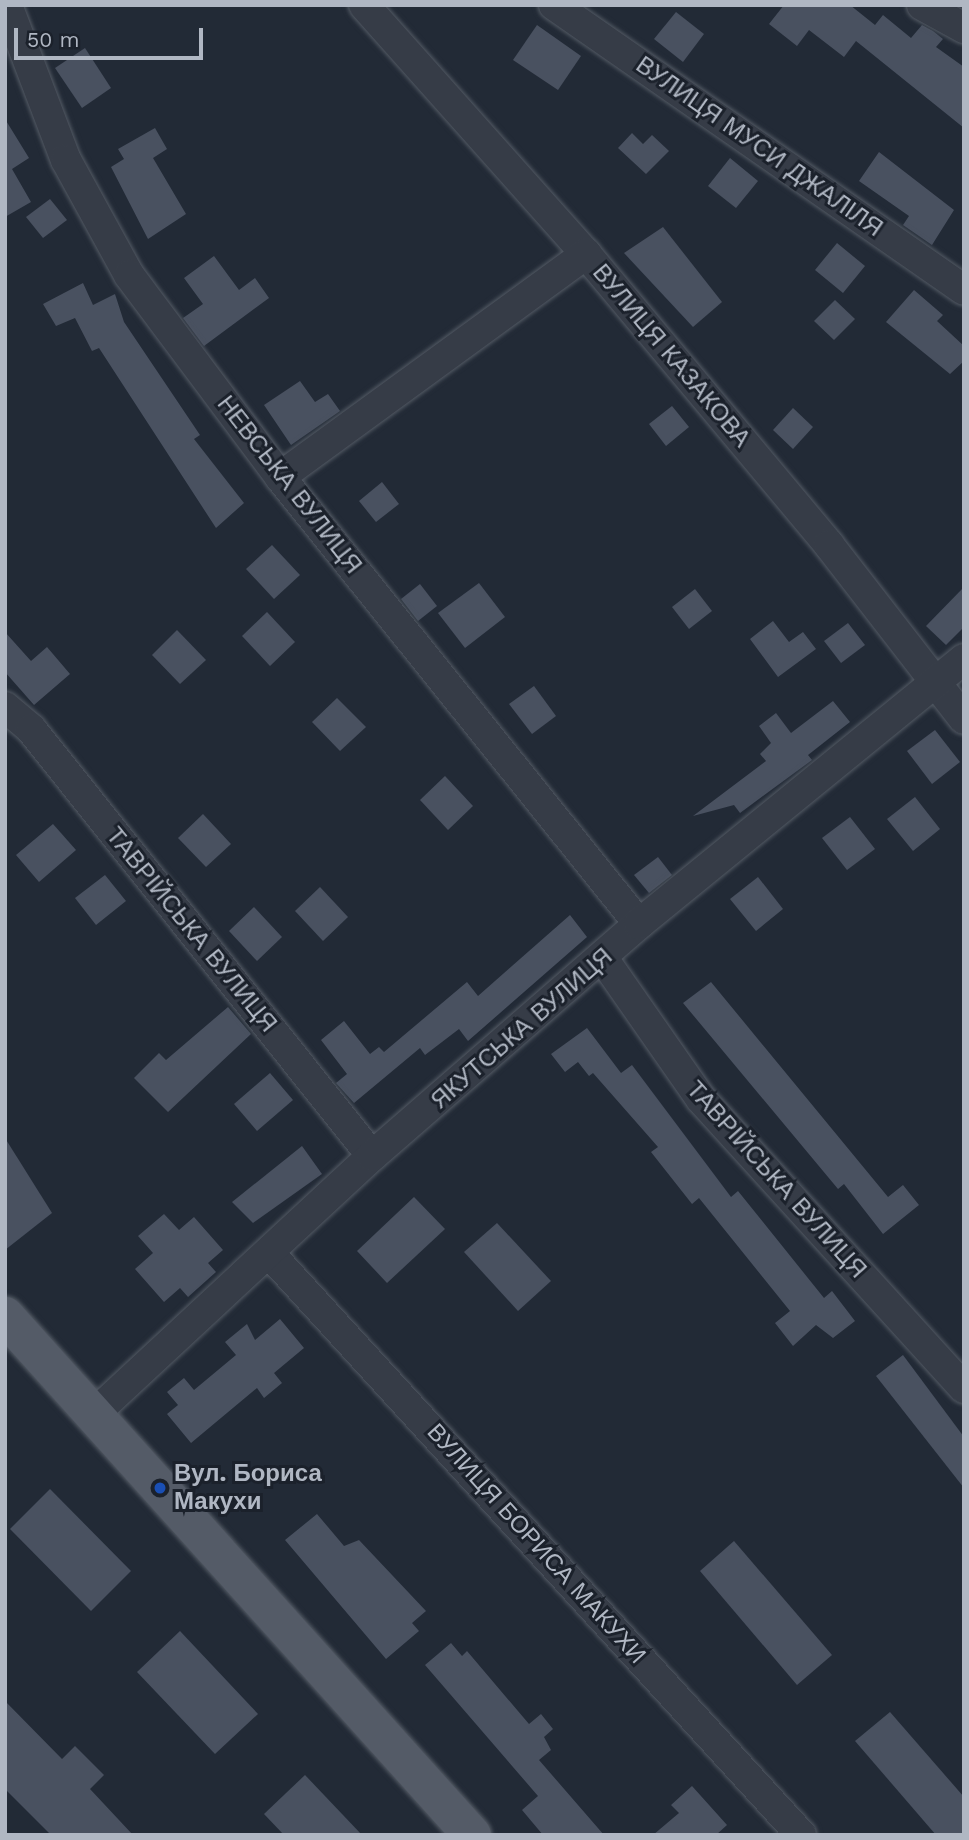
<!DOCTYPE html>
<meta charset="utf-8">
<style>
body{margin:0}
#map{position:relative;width:969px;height:1840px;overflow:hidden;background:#222a36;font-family:"Work Sans",sans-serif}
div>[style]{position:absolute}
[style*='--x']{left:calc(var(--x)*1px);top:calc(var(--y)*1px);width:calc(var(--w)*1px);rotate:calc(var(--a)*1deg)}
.building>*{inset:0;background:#495160}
.roads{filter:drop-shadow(0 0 2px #535a64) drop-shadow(0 0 2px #535a64)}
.minor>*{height:30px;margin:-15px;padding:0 15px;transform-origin:15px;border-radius:15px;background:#363c47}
.major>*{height:38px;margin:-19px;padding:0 19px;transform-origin:19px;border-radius:19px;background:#545b67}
.dots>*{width:19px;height:19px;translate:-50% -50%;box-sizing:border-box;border:4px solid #1b212b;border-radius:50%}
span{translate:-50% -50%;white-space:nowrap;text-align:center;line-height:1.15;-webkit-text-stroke:6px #1b212b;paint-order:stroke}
.street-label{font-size:24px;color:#b0b7c3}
.poi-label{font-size:24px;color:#b0b7c3;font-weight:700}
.left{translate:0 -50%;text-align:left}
.frame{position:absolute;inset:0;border:7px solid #b0b7c3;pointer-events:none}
.scale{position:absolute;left:14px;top:28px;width:189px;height:32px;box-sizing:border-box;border:4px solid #b0b7c3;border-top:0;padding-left:9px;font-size:21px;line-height:24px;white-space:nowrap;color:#b0b7c3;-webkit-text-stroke:5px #1b212b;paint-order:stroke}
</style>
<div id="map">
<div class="building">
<div style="clip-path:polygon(784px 5px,850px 5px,875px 25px,883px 15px,911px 38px,922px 25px,933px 31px,943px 39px,936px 47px,964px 67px,964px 128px,856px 41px,844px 57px,809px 30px,797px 46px,769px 24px)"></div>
<div style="clip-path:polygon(676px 12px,704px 34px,683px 62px,654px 39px)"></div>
<div style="clip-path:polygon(537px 25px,581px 56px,558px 90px,513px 60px)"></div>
<div style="clip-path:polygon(85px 48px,111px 88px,82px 108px,55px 68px)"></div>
<div style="clip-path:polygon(5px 119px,29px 158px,12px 169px,31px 202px,5px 217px)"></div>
<div style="clip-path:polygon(155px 128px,167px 149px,153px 158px,186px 214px,148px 239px,111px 167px,124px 159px,118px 149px)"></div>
<div style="clip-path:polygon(632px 133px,643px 144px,652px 135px,669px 151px,646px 174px,618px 148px)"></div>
<div style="clip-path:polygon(879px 152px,954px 210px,932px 245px,903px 225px,909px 216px,859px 181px)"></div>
<div style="clip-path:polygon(730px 158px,758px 181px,736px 208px,708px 186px)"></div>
<div style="clip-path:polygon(50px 199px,67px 220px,43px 238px,26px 217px)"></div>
<div style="clip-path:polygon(663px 227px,722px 302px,693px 327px,624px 253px)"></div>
<div style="clip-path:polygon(837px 243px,865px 266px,843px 293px,815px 270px)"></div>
<div style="clip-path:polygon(214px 256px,239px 290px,255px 278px,269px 298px,204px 346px,183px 318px,203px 304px,184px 278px)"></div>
<div style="clip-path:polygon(83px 283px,93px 305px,115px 294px,124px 322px,200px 435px,194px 439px,244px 503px,216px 528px,99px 348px,92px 351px,75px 318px,56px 326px,43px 304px)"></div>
<div style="clip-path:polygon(914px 290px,943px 315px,937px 321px,964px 346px,964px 361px,950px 374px,886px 322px)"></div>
<div style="clip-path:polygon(835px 300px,855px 319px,834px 340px,814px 321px)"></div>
<div style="clip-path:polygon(300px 381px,315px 402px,328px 394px,340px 411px,291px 445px,264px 405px)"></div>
<div style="clip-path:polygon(672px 406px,689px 427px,666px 446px,649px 424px)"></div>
<div style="clip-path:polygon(793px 408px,813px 427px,793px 449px,773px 430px)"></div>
<div style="clip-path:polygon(382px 482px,399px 504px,376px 522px,359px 501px)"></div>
<div style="clip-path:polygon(272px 545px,300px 575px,274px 599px,246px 569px)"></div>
<div style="clip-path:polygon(479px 583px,505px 617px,465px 648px,438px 613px)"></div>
<div style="clip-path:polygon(420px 584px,437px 606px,418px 621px,401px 599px)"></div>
<div style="clip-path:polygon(964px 587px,964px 627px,946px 645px,926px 626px)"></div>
<div style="clip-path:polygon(695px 589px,712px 611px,689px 629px,672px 607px)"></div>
<div style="clip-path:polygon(267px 612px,295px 642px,270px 666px,242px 636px)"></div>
<div style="clip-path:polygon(773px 621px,789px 642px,803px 632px,816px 649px,778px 677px,750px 639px)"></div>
<div style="clip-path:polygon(848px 623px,865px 645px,841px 663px,824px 641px)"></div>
<div style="clip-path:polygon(177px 630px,206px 660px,180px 684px,152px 655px)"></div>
<div style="clip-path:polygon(5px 632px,31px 661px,47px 647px,70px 674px,34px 705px,5px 672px)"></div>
<div style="clip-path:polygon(534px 686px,556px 716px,532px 734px,509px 704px)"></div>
<div style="clip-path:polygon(337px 698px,366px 727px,340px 751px,312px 722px)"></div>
<div style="clip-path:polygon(833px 701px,850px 722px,808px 755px,812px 760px,740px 813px,734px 805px,693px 816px,766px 761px,760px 754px,771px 743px,759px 726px,776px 713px,791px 733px)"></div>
<div style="clip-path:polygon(935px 730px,960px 762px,932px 784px,907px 751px)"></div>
<div style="clip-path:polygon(445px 776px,473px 806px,448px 830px,420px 800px)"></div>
<div style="clip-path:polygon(915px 797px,940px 829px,913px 851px,887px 819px)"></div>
<div style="clip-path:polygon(203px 814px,231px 844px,206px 867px,178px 838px)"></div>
<div style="clip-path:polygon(850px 817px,875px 849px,847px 870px,822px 838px)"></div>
<div style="clip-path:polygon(53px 824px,76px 850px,39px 882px,16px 855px)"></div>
<div style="clip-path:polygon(658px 857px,672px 875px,649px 893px,634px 875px)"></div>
<div style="clip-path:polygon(105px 875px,126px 901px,96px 925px,75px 898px)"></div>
<div style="clip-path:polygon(758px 877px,783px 909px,756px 931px,730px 899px)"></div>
<div style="clip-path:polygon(320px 887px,348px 917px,323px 941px,295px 911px)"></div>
<div style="clip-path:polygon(254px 907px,282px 937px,257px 961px,229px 931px)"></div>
<div style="clip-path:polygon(570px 915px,587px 937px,468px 1041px,459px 1029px,425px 1055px,420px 1048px,354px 1103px,336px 1083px,347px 1074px,321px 1040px,344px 1021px,370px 1054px,379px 1047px,384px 1052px,467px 982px,478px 996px)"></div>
<div style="clip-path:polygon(711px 982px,888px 1197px,903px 1185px,919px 1205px,883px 1234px,844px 1184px,838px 1189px,683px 1003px)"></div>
<div style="clip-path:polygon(228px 1007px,251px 1034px,168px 1112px,134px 1078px,159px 1053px,166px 1060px)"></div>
<div style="clip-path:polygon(587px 1028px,621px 1073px,632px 1065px,731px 1197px,738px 1191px,824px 1298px,832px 1291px,855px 1321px,833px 1338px,816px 1325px,793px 1346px,775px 1323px,790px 1311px,699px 1198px,692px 1204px,651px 1152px,658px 1147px,593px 1073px,589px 1076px,578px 1062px,565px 1072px,551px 1054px)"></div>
<div style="clip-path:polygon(270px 1073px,293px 1100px,257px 1131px,234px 1104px)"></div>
<div style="clip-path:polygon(5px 1138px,52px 1213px,5px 1250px)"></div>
<div style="clip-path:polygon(302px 1146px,322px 1174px,253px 1223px,232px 1202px)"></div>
<div style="clip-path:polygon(414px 1197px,445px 1229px,387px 1283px,357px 1251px)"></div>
<div style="clip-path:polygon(164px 1214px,179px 1230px,194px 1217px,223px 1250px,208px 1263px,216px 1272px,188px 1297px,180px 1288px,164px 1302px,135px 1269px,153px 1253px,138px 1236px)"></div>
<div style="clip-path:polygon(497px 1223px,551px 1281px,518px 1311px,464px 1252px)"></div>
<div style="clip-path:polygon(280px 1319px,304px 1348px,274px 1373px,282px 1383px,264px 1398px,257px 1388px,191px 1443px,167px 1414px,178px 1405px,167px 1392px,184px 1378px,194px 1390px,236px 1355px,225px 1342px,247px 1324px,255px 1340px)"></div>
<div style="clip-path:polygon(903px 1355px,964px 1437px,964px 1488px,876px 1376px)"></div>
<div style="clip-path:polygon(50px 1489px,131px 1571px,91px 1611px,10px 1529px)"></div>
<div style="clip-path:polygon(317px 1514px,344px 1546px,359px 1540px,426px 1611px,412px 1623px,419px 1631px,386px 1659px,285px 1540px)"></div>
<div style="clip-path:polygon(734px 1541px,832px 1655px,797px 1685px,700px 1571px)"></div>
<div style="clip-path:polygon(180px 1631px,258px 1714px,215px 1754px,137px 1672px)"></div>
<div style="clip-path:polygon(451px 1643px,462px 1656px,467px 1651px,529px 1724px,541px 1714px,553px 1729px,544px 1737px,551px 1750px,539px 1760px,604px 1835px,543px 1835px,522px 1810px,538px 1796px,425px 1665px)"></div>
<div style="clip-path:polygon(5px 1701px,62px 1759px,75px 1746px,104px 1775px,90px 1789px,133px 1835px,51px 1835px,5px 1789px)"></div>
<div style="clip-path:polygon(890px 1712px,964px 1797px,964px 1835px,936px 1835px,855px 1741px)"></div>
<div style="clip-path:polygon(305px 1775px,362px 1835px,284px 1835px,264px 1814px)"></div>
<div style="clip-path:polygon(692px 1786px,727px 1825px,716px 1835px,653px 1835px,679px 1813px,671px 1805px)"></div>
</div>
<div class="roads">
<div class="minor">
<div style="--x:7;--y:5;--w:166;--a:69.2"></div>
<div style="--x:66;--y:160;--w:131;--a:61.3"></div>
<div style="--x:129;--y:275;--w:252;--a:53.2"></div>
<div style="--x:280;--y:477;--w:573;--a:51.23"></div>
<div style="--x:364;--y:5;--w:334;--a:48.3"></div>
<div style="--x:586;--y:254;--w:379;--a:50.1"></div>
<div style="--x:829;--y:545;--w:220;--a:52.2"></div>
<div style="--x:554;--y:5;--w:499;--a:34.8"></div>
<div style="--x:922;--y:5;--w:48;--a:28.7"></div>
<div style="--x:280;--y:477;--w:379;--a:-36.1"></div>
<div style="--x:5;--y:707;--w:34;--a:40"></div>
<div style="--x:31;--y:729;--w:546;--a:51.39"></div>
<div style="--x:604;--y:960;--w:169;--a:55.1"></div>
<div style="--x:701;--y:1099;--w:391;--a:47.7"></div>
<div style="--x:270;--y:1254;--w:787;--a:47.57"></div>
<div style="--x:93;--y:1415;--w:381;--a:-42.9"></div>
<div style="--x:372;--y:1156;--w:354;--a:-41"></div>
<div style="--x:639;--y:924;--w:419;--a:-39.2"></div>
</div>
<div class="major">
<div style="--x:5;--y:1316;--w:698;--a:48.02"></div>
</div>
</div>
<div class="dots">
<div style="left:160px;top:1488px;background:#1a4fb4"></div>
</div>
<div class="street-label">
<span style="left:759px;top:147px;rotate:35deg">ВУЛИЦЯ МУСИ ДЖАЛІЛЯ</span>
<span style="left:671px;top:356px;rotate:50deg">ВУЛИЦЯ КАЗАКОВА</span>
<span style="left:289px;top:485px;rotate:52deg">НЕВСЬКА ВУЛИЦЯ</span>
<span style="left:191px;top:930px;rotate:51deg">ТАВРІЙСЬКА ВУЛИЦЯ</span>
<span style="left:522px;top:1029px;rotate:-41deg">ЯКУТСЬКА ВУЛИЦЯ</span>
<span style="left:776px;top:1180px;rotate:48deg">ТАВРІЙСЬКА ВУЛИЦЯ</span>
<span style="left:536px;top:1544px;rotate:48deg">ВУЛИЦЯ БОРИСА МАКУХИ</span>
</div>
<div class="poi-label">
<span class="left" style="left:174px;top:1488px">Вул. Бориса<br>Макухи</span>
</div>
<div class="frame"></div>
<div class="scale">50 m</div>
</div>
